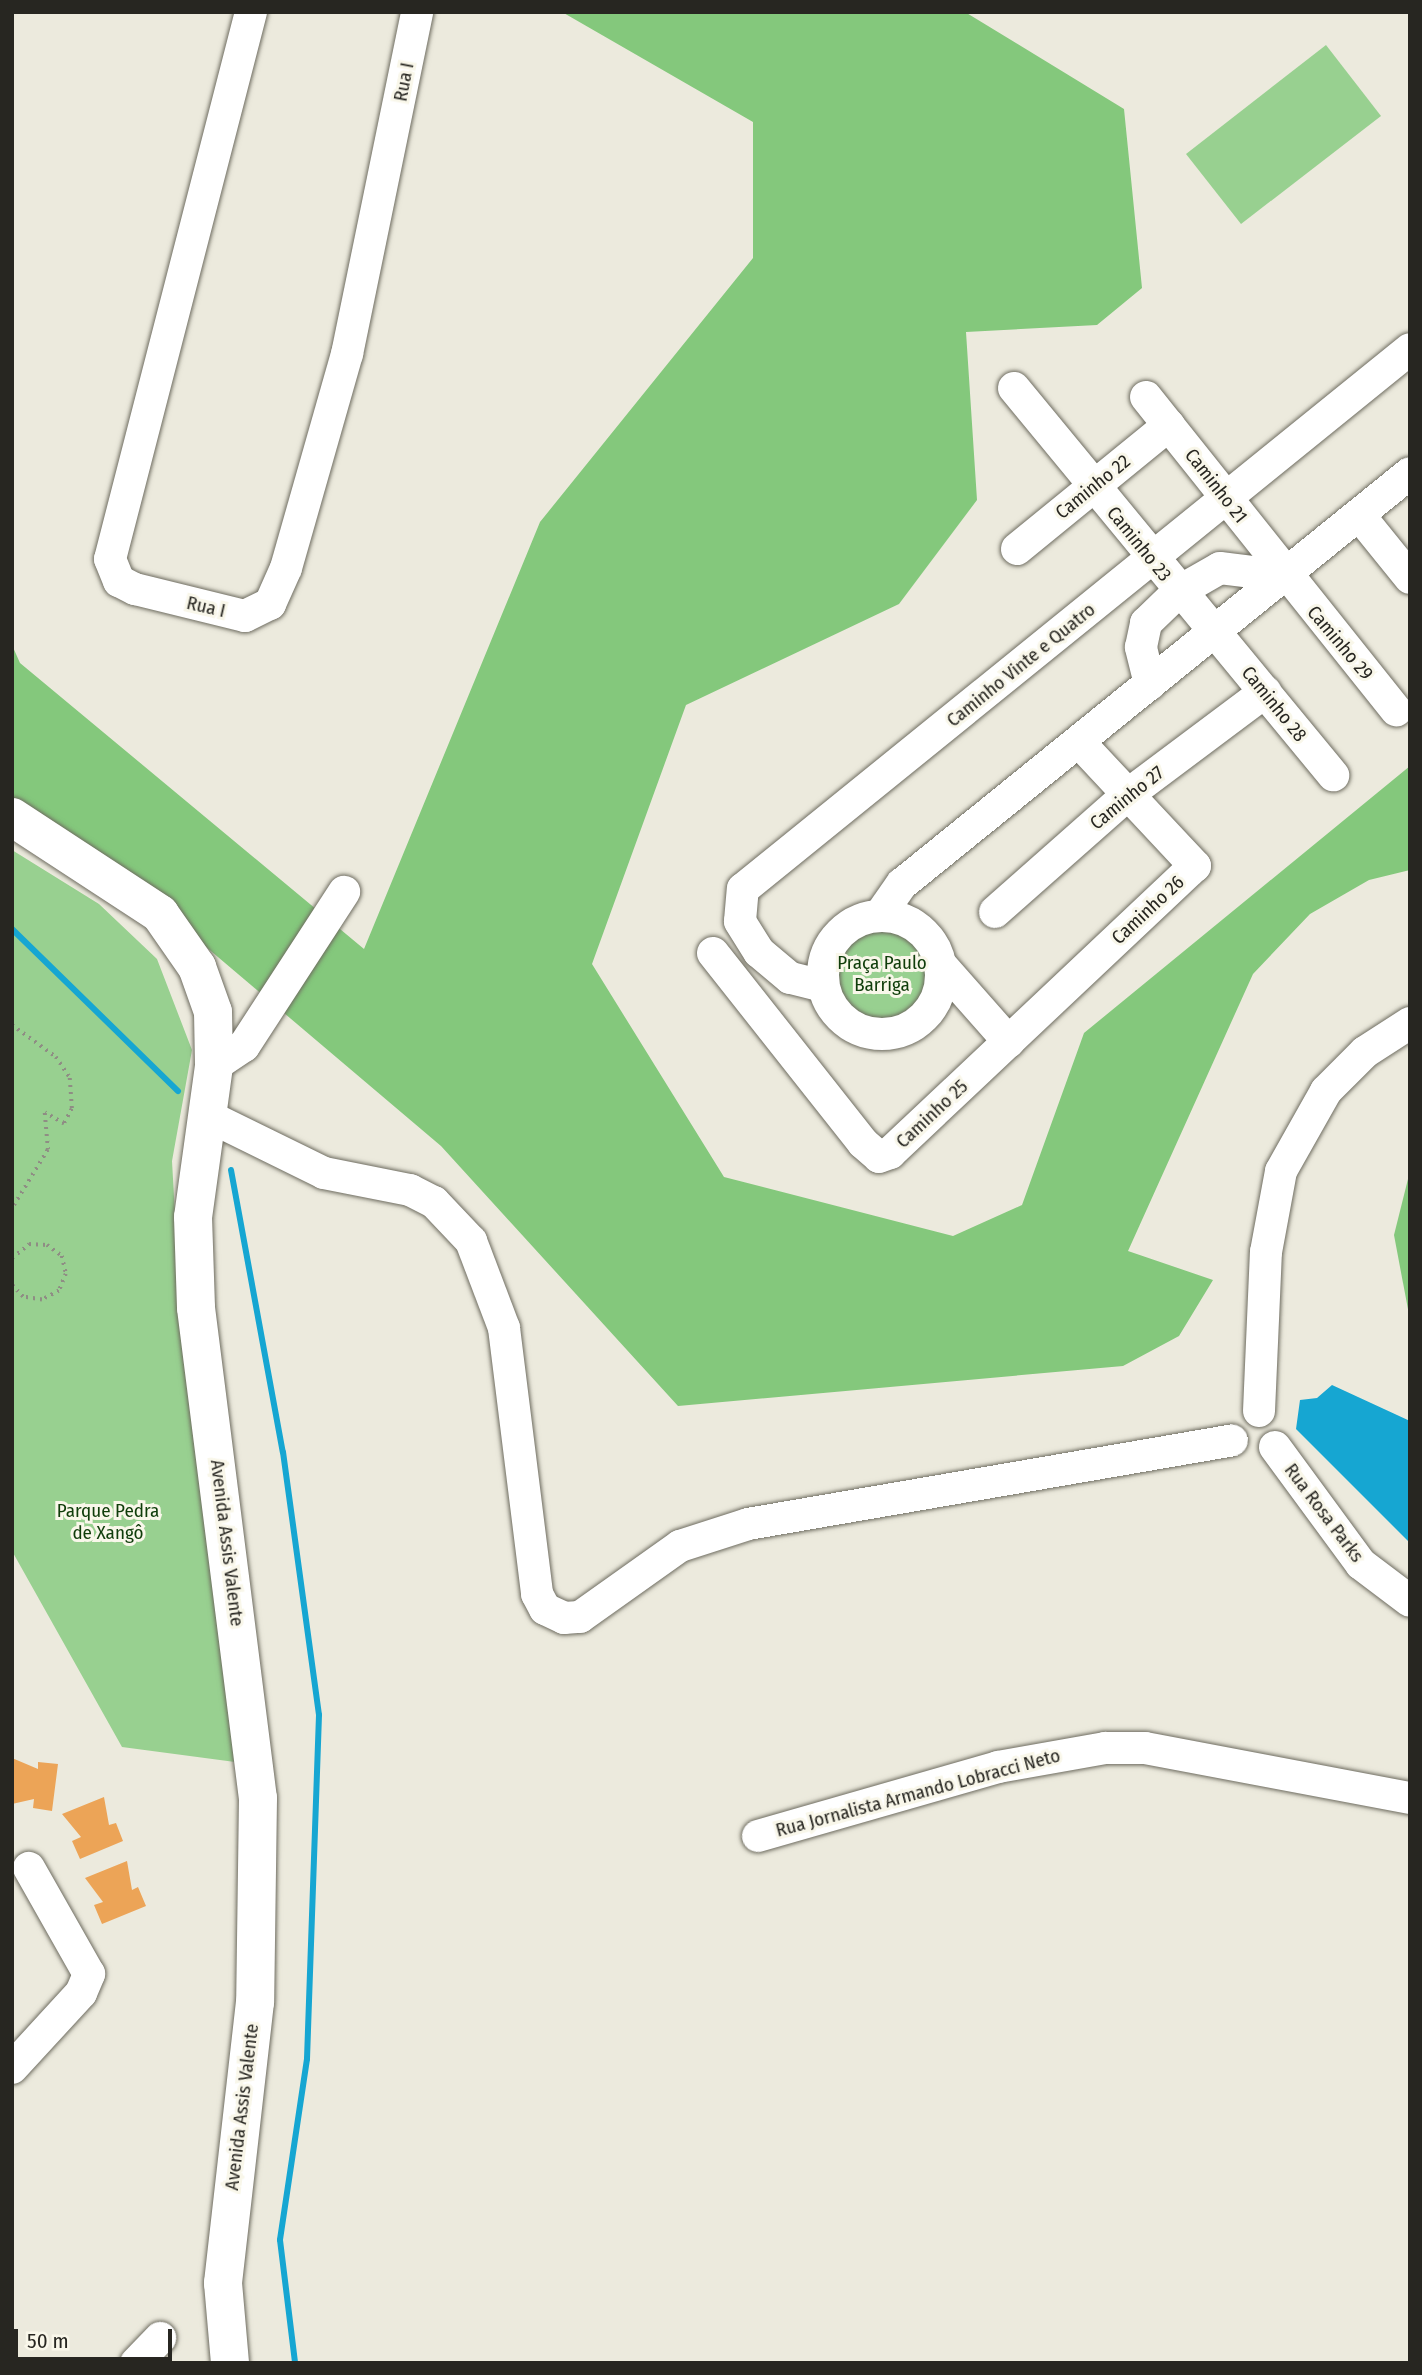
<!DOCTYPE html>
<meta charset="utf-8">
<style>
body{margin:0}
#map{position:relative;width:1422px;height:2375px;overflow:hidden;background:#eceadd;font-family:"Fira Sans Condensed",sans-serif}
div>[style]{position:absolute}
[style*='--x']{left:calc(var(--x)*1px);top:calc(var(--y)*1px);width:calc(var(--w)*1px);rotate:calc(var(--a)*1deg)}
.green>*{inset:0;background:#98d090}
.round{border-radius:50%}
.forest>*{inset:0;background:#84c87c}
.water>*{inset:0;background:#16a6d2}
.stream>*{height:6px;margin:-3px;padding:0 3px;transform-origin:3px;border-radius:3px;background:#16a6d2}
.building>*{inset:0;background:#eca457}
.path>*{height:3.5px;margin-top:-1.75px;transform-origin:0;background:repeating-linear-gradient(90deg,#8f8d84 0 2px,transparent 0 7px)}
.roads{filter:drop-shadow(0 0 2px #6e6c60) drop-shadow(0 0 2px #6e6c60)}
.minor>*{height:32px;margin:-16px;padding:0 16px;transform-origin:16px;border-radius:16px;background:#fff}
.minor>.ring{margin:-16px;padding:0;box-sizing:content-box;background:none;border:32px solid #fff;border-radius:50%}
.major>*{height:38px;margin:-19px;padding:0 19px;transform-origin:19px;border-radius:19px;background:#fff}
span{translate:-50% -50%;white-space:nowrap;text-align:center;line-height:1.15;-webkit-text-stroke:6px #f9f7ea;paint-order:stroke}
.street-label{font-size:19px;color:#272621}
.park-label{font-size:19px;color:#0f3d0a}
.frame{position:absolute;inset:0;border:14px solid #272621;pointer-events:none}
.scale{position:absolute;left:14px;top:2329px;width:158px;height:32px;box-sizing:border-box;border:4px solid #272621;border-top:0;padding-left:9px;font-size:21px;line-height:24px;white-space:nowrap;color:#272621;-webkit-text-stroke:5px #f9f7ea;paint-order:stroke}
</style>
<div id="map">
<div class="green">
<div style="clip-path:polygon(1326px 45px,1381px 116px,1241px 224px,1186px 154px)"></div>
<div style="clip-path:polygon(12px 850px,99px 904px,157px 959px,192px 1050px,172px 1161px,183px 1357px,235px 1762px,122px 1747px,12px 1551px)"></div>
<div class="round" style="left:834px;top:926px;width:96px;height:96px"></div>
</div>
<div class="forest">
<div style="clip-path:polygon(562px 12px,965px 12px,1124px 109px,1142px 288px,1097px 325px,966px 332px,977px 500px,899px 604px,686px 705px,592px 964px,724px 1177px,953px 1236px,1022px 1205px,1084px 1033px,1410px 766px,1410px 870px,1369px 880px,1310px 914px,1253px 974px,1128px 1251px,1213px 1280px,1179px 1336px,1123px 1366px,678px 1406px,441px 1146px,166px 913px,12px 804px,12px 645px,20px 663px,364px 949px,540px 522px,753px 258px,753px 122px)"></div>
<div style="clip-path:polygon(1410px 1171px,1410px 1320px,1394px 1235px)"></div>
</div>
<div class="water">
<div style="clip-path:polygon(1332px 1385px,1410px 1421px,1410px 1543px,1296px 1429px,1300px 1400px,1317px 1398px)"></div>
</div>
<div class="stream">
<div style="--x:12;--y:929;--w:232;--a:44.3"></div>
<div style="--x:231;--y:1170;--w:287;--a:79.6"></div>
<div style="--x:283;--y:1452;--w:265;--a:82.2"></div>
<div style="--x:319;--y:1715;--w:344;--a:92"></div>
<div style="--x:307;--y:2059;--w:183;--a:98.5"></div>
<div style="--x:280;--y:2240;--w:124;--a:83"></div>
</div>
<div class="building">
<div style="clip-path:polygon(12px 1758px,38px 1769px,38px 1762px,58px 1764px,52px 1811px,33px 1808px,34px 1799px,12px 1804px)"></div>
<div style="clip-path:polygon(104px 1797px,109px 1825px,116px 1823px,123px 1841px,80px 1859px,72px 1841px,81px 1837px,62px 1814px)"></div>
<div style="clip-path:polygon(127px 1861px,132px 1890px,138px 1887px,146px 1906px,102px 1924px,94px 1905px,103px 1902px,85px 1878px)"></div>
</div>
<div class="path">
<div style="--x:12;--y:1025;--w:54;--a:36"></div>
<div style="--x:56;--y:1057;--w:25;--a:56"></div>
<div style="--x:70;--y:1078;--w:31;--a:86"></div>
<div style="--x:72;--y:1109;--w:17;--a:118"></div>
<div style="--x:64;--y:1124;--w:22;--a:-150"></div>
<div style="--x:45;--y:1113;--w:37;--a:85"></div>
<div style="--x:48;--y:1150;--w:69;--a:121.4"></div>
<div style="--x:12;--y:1258;--w:22;--a:-39"></div>
<div style="--x:29;--y:1244;--w:18;--a:3"></div>
<div style="--x:47;--y:1245;--w:19;--a:36"></div>
<div style="--x:62;--y:1256;--w:18;--a:77"></div>
<div style="--x:66;--y:1274;--w:18;--a:112"></div>
<div style="--x:59;--y:1291;--w:19;--a:152"></div>
<div style="--x:42;--y:1300;--w:19;--a:-171"></div>
<div style="--x:23;--y:1297;--w:16;--a:-133"></div>
</div>
<div class="roads">
<div class="minor">
<div style="--x:251;--y:12;--w:565;--a:104.45"></div>
<div style="--x:110;--y:559;--w:24;--a:68"></div>
<div style="--x:119;--y:581;--w:18;--a:27"></div>
<div style="--x:135;--y:589;--w:113;--a:13.8"></div>
<div style="--x:245;--y:616;--w:28;--a:-26"></div>
<div style="--x:270;--y:604;--w:39;--a:-66"></div>
<div style="--x:286;--y:568;--w:223;--a:-74.1"></div>
<div style="--x:347;--y:354;--w:349;--a:-78.4"></div>
<div style="--x:1014;--y:388;--w:502;--a:50.5"></div>
<div style="--x:1146;--y:397;--w:401;--a:51.4"></div>
<div style="--x:1359;--y:515;--w:81;--a:51"></div>
<div style="--x:1017;--y:549;--w:196;--a:-39.2"></div>
<div style="--x:1150;--y:684;--w:38;--a:-104"></div>
<div style="--x:1141;--y:647;--w:25;--a:-78"></div>
<div style="--x:1146;--y:623;--w:45;--a:-44.1"></div>
<div style="--x:1178;--y:592;--w:48;--a:-29.7"></div>
<div style="--x:1220;--y:568;--w:64;--a:7.1"></div>
<div style="--x:995;--y:912;--w:175;--a:-41.5"></div>
<div style="--x:1126;--y:796;--w:174;--a:-36.8"></div>
<div style="--x:880;--y:915;--w:38;--a:-55"></div>
<div style="--x:902;--y:884;--w:653;--a:-38.97"></div>
<div class="ring" style="left:823px;top:916px;width:86px;height:86px"></div>
<div style="--x:713;--y:953;--w:242;--a:51.7"></div>
<div style="--x:863;--y:1143;--w:21;--a:41"></div>
<div style="--x:879;--y:1157;--w:12;--a:-20"></div>
<div style="--x:890;--y:1153;--w:419;--a:-43.3"></div>
<div style="--x:1195;--y:866;--w:170;--a:-133.1"></div>
<div style="--x:942;--y:966;--w:101;--a:48.6"></div>
<div style="--x:823;--y:986;--w:34;--a:-166"></div>
<div style="--x:790;--y:978;--w:40;--a:-140"></div>
<div style="--x:759;--y:952;--w:36;--a:-122"></div>
<div style="--x:740;--y:921;--w:32;--a:-85"></div>
<div style="--x:743;--y:889;--w:858;--a:-38.99"></div>
<div style="--x:214;--y:1066;--w:36;--a:-34"></div>
<div style="--x:244;--y:1046;--w:184;--a:-57"></div>
<div style="--x:208;--y:1116;--w:129;--a:26.2"></div>
<div style="--x:324;--y:1173;--w:88;--a:11.2"></div>
<div style="--x:410;--y:1190;--w:27;--a:27"></div>
<div style="--x:434;--y:1202;--w:54;--a:46.5"></div>
<div style="--x:471;--y:1241;--w:93;--a:69.2"></div>
<div style="--x:504;--y:1328;--w:268;--a:82.9"></div>
<div style="--x:537;--y:1594;--w:17;--a:62"></div>
<div style="--x:545;--y:1609;--w:21;--a:25"></div>
<div style="--x:564;--y:1618;--w:16;--a:-4"></div>
<div style="--x:580;--y:1617;--w:123;--a:-35.4"></div>
<div style="--x:680;--y:1546;--w:71;--a:-17.9"></div>
<div style="--x:748;--y:1524;--w:491;--a:-9.8"></div>
<div style="--x:1259;--y:1411;--w:159;--a:-87.5"></div>
<div style="--x:1266;--y:1252;--w:82;--a:-79.5"></div>
<div style="--x:1281;--y:1171;--w:92;--a:-60.6"></div>
<div style="--x:1326;--y:1091;--w:55;--a:-45"></div>
<div style="--x:1365;--y:1052;--w:54;--a:-32.8"></div>
<div style="--x:1275;--y:1447;--w:145;--a:53.7"></div>
<div style="--x:1361;--y:1564;--w:61;--a:37.1"></div>
<div style="--x:758;--y:1836;--w:250;--a:-16"></div>
<div style="--x:998;--y:1767;--w:109;--a:-10.1"></div>
<div style="--x:1105;--y:1748;--w:40;--a:0"></div>
<div style="--x:1145;--y:1748;--w:270;--a:10.7"></div>
<div style="--x:12;--y:2068;--w:102;--a:-47.4"></div>
<div style="--x:81;--y:1993;--w:21;--a:-67"></div>
<div style="--x:89;--y:1974;--w:122;--a:-119.5"></div>
<div style="--x:136;--y:2363;--w:35;--a:-46"></div>
</div>
<div class="major">
<div style="--x:12;--y:817;--w:177;--a:33.2"></div>
<div style="--x:160;--y:914;--w:65;--a:55.1"></div>
<div style="--x:197;--y:967;--w:48;--a:70.4"></div>
<div style="--x:213;--y:1012;--w:54;--a:88.9"></div>
<div style="--x:214;--y:1066;--w:152;--a:97.9"></div>
<div style="--x:193;--y:1217;--w:91;--a:88.1"></div>
<div style="--x:196;--y:1308;--w:494;--a:82.8"></div>
<div style="--x:258;--y:1798;--w:204;--a:90.8"></div>
<div style="--x:255;--y:2002;--w:283;--a:96.5"></div>
<div style="--x:223;--y:2283;--w:80;--a:85"></div>
</div>
</div>
<div class="street-label">
<span style="left:404px;top:82px;rotate:-79deg">Rua I</span>
<span style="left:1216px;top:486px;rotate:52deg">Caminho 21</span>
<span style="left:1093px;top:487px;rotate:-39deg">Caminho 22</span>
<span style="left:1139px;top:544px;rotate:51deg">Caminho 23</span>
<span style="left:206px;top:607px;rotate:13deg">Rua I</span>
<span style="left:1340px;top:643px;rotate:50deg">Caminho 29</span>
<span style="left:1021px;top:665px;rotate:-39deg">Caminho Vinte e Quatro</span>
<span style="left:1274px;top:704px;rotate:51deg">Caminho 28</span>
<span style="left:1127px;top:798px;rotate:-39deg">Caminho 27</span>
<span style="left:1148px;top:910px;rotate:-43deg">Caminho 26</span>
<span style="left:932px;top:1114px;rotate:-43deg">Caminho 25</span>
<span style="left:1324px;top:1513px;rotate:53deg">Rua Rosa Parks</span>
<span style="left:227px;top:1543px;rotate:83deg">Avenida Assis Valente</span>
<span style="left:918px;top:1793px;rotate:-15deg">Rua Jornalista Armando Lobracci Neto</span>
<span style="left:242px;top:2107px;rotate:-83deg">Avenida Assis Valente</span>
</div>
<div class="park-label">
<span style="left:882px;top:974px">Praça Paulo<br>Barriga</span>
<span style="left:108px;top:1522px">Parque Pedra<br>de Xangô</span>
</div>
<div class="frame"></div>
<div class="scale">50 m</div>
</div>
